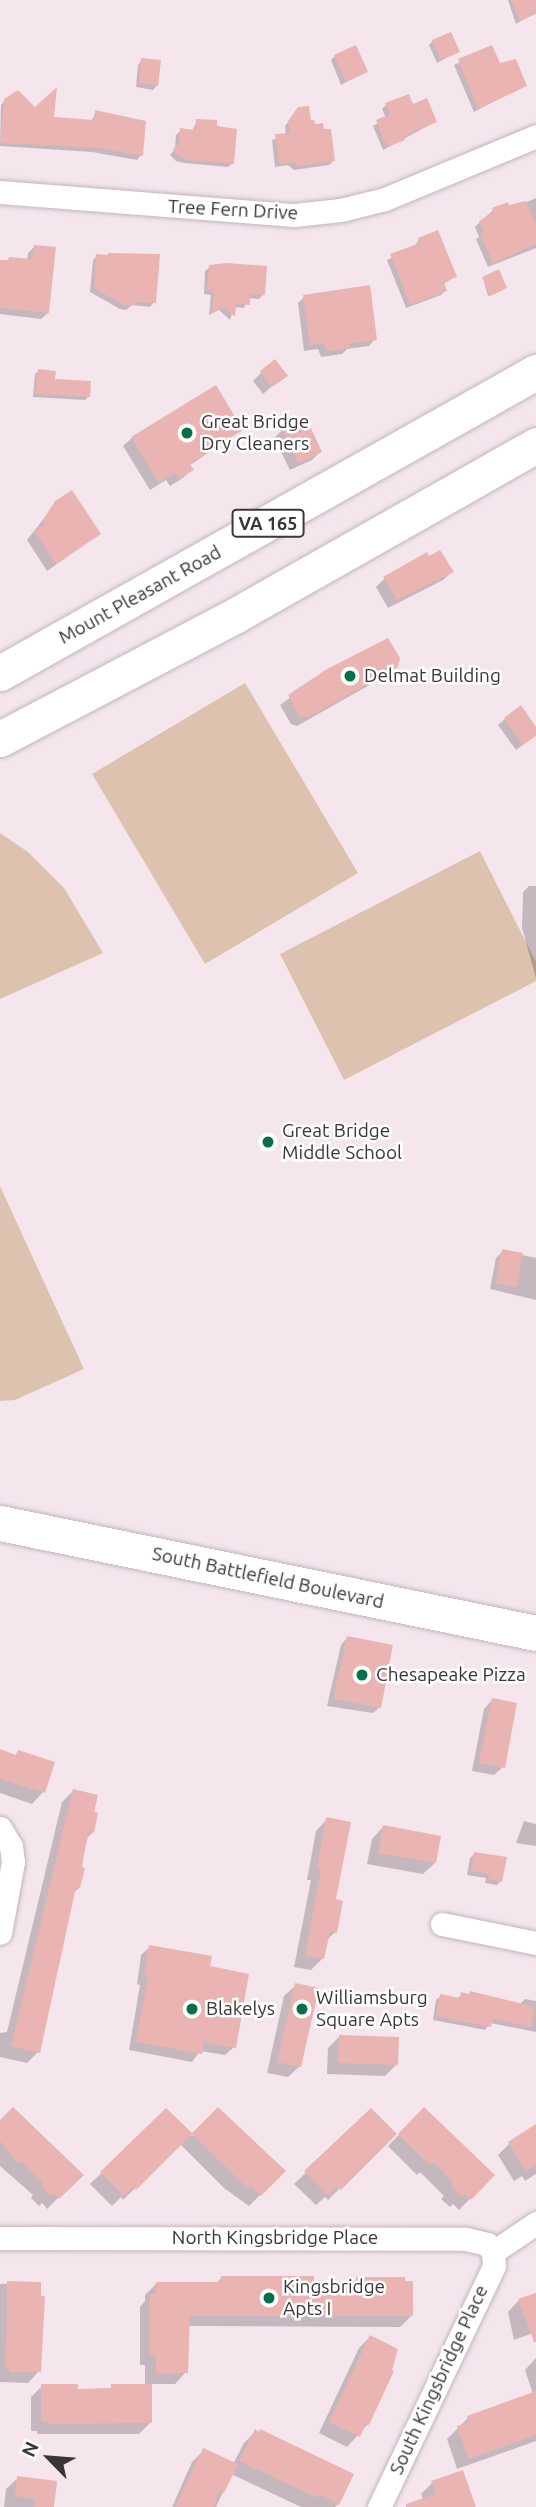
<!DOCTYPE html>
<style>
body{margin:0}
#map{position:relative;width:536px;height:2507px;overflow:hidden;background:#f5e6ee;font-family:Ubuntu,sans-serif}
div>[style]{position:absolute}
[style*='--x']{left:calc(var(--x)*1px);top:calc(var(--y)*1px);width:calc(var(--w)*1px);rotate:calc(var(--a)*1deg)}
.green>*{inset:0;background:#ddc2b0}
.shadow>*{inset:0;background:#0003}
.building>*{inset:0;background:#e9b4b2}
.roads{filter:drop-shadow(0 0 2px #c3b5bc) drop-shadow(0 0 2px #c3b5bc)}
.minor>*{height:23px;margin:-11.5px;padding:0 11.5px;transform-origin:11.5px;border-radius:11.5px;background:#fff}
.primary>*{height:35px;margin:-17.5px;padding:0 17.5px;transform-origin:17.5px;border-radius:17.5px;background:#fff}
.dots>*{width:19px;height:19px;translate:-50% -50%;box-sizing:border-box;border:4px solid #fff;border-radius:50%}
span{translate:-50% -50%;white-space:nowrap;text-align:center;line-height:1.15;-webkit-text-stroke:5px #fff;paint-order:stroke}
.shield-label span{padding:2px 5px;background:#fff;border:2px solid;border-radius:5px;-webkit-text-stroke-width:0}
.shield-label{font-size:18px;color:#3a3538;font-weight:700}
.street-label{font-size:19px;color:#3a3538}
.poi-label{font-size:19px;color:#3a3538}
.left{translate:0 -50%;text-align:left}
.north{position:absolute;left:14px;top:2423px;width:70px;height:70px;-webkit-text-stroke:5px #fff;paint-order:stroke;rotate:295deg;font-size:19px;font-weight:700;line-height:28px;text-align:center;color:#3a3538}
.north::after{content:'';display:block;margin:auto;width:24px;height:32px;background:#3a3538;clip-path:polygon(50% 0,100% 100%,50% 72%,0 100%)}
</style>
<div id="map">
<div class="green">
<div style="clip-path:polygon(245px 683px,358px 873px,205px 964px,92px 774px)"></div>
<div style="clip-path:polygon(0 833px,28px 852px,64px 888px,103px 953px,0 999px)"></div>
<div style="clip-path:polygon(480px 851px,536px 962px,536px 981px,344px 1080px,280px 954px)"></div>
<div style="clip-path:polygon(0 1186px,84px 1369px,15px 1400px,0 1401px)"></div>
</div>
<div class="shadow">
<div style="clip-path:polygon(508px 0,536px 0,536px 12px,516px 24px)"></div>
<div style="clip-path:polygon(433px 41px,457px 52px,437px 63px,429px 45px)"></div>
<div style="clip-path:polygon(491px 47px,499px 65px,525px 85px,474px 112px,454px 65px)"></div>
<div style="clip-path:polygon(335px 56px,365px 72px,341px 85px,331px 60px)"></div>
<div style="clip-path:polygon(142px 60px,157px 85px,153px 90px,136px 87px,138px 65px)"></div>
<div style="clip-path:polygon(5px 100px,52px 119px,91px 122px,96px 112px,141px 155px,137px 160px,92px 152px,0 146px,1px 105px)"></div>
<div style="clip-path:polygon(386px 105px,412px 106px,435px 122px,383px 150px,373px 126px,386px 118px,382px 109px)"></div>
<div style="clip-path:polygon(295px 113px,309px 122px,333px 161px,329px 165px,294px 170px,288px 165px,275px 167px,272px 140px,286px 135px,285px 126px)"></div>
<div style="clip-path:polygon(197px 121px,233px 163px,228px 167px,184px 163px,176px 161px,170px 155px,175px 149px,176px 135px,181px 130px,192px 131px)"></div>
<div style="clip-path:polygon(536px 198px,536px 248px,488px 267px,476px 239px,479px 237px,475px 227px,493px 210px,517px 206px)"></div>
<div style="clip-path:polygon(419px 239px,455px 277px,443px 284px,445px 290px,441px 295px,406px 308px,387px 260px,415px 246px)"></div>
<div style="clip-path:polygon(34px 247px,48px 313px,41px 319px,0 314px,0 261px,27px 260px,28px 253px)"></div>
<div style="clip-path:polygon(97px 256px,154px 302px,150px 307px,132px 305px,126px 310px,120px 309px,90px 292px,93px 260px)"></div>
<div style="clip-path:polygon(210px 267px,263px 295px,259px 299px,248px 298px,244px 308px,234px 307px,230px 320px,219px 310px,209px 315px,211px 295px,204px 294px,205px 271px)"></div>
<div style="clip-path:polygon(483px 278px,503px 290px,488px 296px)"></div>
<div style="clip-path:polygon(304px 297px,375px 339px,369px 346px,347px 349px,342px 354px,321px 357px,318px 349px,304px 351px,298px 303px)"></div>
<div style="clip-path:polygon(39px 371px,53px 381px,88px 397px,85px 400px,33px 397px,35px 374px)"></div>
<div style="clip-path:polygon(261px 373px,285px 375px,263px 394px,253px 381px)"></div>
<div style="clip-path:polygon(283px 429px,320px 452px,312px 460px,290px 470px,274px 438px)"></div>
<div style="clip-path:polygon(241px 430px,189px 466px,191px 470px,183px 478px,170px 486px,166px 480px,150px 490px,123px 446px,132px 438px)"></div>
<div style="clip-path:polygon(56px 503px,99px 534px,47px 571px,27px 540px)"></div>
<div style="clip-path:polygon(452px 572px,443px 580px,388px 608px,376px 587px,384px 579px)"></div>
<div style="clip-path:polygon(396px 666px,387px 675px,297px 726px,291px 724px,280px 705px,328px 671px)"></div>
<div style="clip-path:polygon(505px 719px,536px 730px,536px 735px,516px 750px,498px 725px)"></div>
<div style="clip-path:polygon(529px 886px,536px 886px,536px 978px,522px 928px,523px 892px)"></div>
<div style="clip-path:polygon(503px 1251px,536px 1258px,536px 1300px,490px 1289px,496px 1258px)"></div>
<div style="clip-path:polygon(347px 1638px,380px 1707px,373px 1713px,327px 1706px,341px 1645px)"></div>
<div style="clip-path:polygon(492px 1700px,503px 1767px,494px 1775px,472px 1771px,484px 1709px)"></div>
<div style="clip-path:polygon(0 1751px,14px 1756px,18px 1752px,53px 1763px,43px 1792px,32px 1804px,0 1793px)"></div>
<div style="clip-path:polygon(73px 1791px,96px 1796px,92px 1833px,86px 1839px,79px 1888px,73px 1893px,38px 2052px,27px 2063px,0 2057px,0 2033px,7px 2032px,62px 1802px)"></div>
<div style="clip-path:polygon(327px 1819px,335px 1932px,326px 1941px,323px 1958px,311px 1970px,294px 1967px,311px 1880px,307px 1880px,316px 1831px)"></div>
<div style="clip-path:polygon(524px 1821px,536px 1824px,536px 1846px,516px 1843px)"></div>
<div style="clip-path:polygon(383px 1827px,435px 1863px,423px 1874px,367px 1864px,372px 1839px)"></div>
<div style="clip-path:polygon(475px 1853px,501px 1881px,497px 1885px,485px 1883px,486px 1878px,467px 1875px,470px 1858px)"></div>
<div style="clip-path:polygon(150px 1947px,234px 2047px,225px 2055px,200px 2051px,192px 2062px,129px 2050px,140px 1985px,137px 1984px,141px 1955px)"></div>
<div style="clip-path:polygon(296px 1985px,300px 2066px,288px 2077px,267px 2073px,284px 1996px)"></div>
<div style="clip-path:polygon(462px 1994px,520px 2004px,525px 1999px,536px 2001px,536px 2032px,490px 2023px,485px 2030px,433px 2020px,436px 2000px,441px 1996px,457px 1999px)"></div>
<div style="clip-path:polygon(339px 2037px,396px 2065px,385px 2076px,327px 2074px,328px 2048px)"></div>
<div style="clip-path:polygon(218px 2109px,284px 2171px,249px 2206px,224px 2188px,180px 2144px,123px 2200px,121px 2197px,112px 2206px,90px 2184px,166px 2110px,192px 2136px)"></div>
<div style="clip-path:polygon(424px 2109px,493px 2175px,459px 2210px,453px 2204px,450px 2207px,441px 2199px,444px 2196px,420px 2172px,417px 2175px,388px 2146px)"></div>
<div style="clip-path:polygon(371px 2110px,395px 2134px,328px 2200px,325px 2197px,316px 2205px,294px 2184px)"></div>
<div style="clip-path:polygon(0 2122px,81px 2175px,47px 2209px,42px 2203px,39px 2206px,31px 2198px,33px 2195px,0 2166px)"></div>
<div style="clip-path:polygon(536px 2128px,536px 2174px,525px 2181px,522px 2176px,514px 2181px,498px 2155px,509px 2144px)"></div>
<div style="clip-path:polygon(222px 2277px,312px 2284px,353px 2283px,357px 2279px,412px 2315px,400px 2327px,188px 2326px,186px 2372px,175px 2384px,150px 2384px,150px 2423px,139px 2434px,37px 2434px,37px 2431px,31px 2431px,31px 2397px,42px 2386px,76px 2390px,145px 2386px,145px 2365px,140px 2365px,140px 2307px,145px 2301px,145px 2295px,157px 2283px,216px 2284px)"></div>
<div style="clip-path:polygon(40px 2283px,39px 2371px,28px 2383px,0 2382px,0 2284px)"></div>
<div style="clip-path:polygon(536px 2295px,536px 2332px,514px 2340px,508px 2312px,519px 2300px)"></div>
<div style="clip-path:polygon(370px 2337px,368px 2424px,347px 2447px,319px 2433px,359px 2348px)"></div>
<div style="clip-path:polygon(536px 2358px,536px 2441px,457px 2469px,447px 2439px,468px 2418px,533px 2394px,525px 2370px)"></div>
<div style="clip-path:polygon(255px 2432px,338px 2504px,335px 2507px,301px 2507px,231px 2474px,216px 2507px,172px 2507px,192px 2462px,204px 2450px,233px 2464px,244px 2443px)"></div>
<div style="clip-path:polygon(18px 2478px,53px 2507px,4px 2507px,6px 2489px)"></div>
<div style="clip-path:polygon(432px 2483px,474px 2507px,422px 2507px,425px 2505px,421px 2494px)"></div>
</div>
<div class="building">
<div style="clip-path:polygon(511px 0,536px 0,536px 14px,520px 21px)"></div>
<div style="clip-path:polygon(451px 32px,460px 52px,441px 60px,432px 40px)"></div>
<div style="clip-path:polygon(356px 45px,368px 72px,346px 82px,334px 55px)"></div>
<div style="clip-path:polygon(492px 45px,500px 63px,516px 59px,527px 86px,478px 109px,458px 59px)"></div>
<div style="clip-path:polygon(141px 58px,161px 60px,158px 86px,139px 83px)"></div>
<div style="clip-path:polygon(57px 87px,54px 117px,94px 120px,95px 110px,146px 121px,143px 156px,97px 148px,0 143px,4px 99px,18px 90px,35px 107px)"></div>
<div style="clip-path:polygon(409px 94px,413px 104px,427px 98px,437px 122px,404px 136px,405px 140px,387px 147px,376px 120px,390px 114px,385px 103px)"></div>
<div style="clip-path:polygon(309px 106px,311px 120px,314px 120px,315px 124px,323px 123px,324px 129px,331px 129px,335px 161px,299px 166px,293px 162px,279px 164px,275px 134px,290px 133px,288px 121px,298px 107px)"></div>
<div style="clip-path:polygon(196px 119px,217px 120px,217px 126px,237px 129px,234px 164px,189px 160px,180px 157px,173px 149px,179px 144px,180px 128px,195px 130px)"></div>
<div style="clip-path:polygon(526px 201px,536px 224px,536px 244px,493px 263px,480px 233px,484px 232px,479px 221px,493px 212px,492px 208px,508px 202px,509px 205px)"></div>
<div style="clip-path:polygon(438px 230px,457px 277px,444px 282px,447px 291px,410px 305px,390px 254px,420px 243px,418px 238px)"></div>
<div style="clip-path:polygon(34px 245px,56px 247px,49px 313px,0 308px,0 260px,8px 260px,9px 257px,32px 259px)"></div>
<div style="clip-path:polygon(108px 253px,160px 254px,156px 303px,138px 302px,132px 306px,125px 306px,94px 288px,96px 254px,108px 255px)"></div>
<div style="clip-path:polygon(226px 263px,267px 266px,265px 295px,250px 294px,250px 305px,236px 304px,235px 317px,224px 307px,212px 313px,214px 291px,207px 290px,209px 265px)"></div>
<div style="clip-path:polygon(499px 269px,507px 288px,490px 296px,482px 277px)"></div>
<div style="clip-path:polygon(370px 285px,377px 340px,349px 344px,350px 348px,327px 351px,324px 343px,310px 345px,303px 295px)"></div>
<div style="clip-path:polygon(275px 359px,288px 376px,272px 387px,260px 371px)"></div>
<div style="clip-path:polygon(38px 369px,56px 371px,55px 379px,91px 381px,90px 397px,35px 394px)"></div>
<div style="clip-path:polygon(216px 385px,243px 430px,190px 464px,194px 470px,179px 479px,175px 473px,159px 483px,131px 437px)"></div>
<div style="clip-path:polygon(302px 418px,305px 424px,308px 422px,322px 452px,298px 463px,282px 428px)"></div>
<div style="clip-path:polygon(72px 490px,101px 534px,56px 564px,34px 531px,45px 524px,43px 520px,55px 501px)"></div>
<div style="clip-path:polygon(440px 550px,454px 572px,397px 600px,383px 577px,427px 552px,429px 556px)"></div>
<div style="clip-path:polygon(388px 638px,400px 658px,398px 667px,307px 718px,299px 716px,288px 695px,327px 669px)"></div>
<div style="clip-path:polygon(521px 705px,536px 727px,536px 736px,523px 745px,504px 718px)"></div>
<div style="clip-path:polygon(502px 1249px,523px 1253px,517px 1287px,496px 1283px)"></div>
<div style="clip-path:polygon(347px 1636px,393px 1645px,381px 1708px,333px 1699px)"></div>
<div style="clip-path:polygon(492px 1698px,517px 1703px,505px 1768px,479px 1763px)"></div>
<div style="clip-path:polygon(0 1749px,16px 1755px,18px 1750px,55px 1762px,45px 1793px,0 1779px)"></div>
<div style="clip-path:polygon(73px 1789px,98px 1795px,94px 1812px,98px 1813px,94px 1833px,89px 1832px,81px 1867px,85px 1868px,80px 1888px,76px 1887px,40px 2053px,11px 2046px)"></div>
<div style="clip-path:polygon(326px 1817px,351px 1822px,336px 1899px,343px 1901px,337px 1933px,330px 1932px,324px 1959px,305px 1956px,321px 1869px,317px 1869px)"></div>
<div style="clip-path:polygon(383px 1825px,441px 1836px,436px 1863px,378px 1853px)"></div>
<div style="clip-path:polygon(474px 1852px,507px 1857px,502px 1882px,488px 1879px,489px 1874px,471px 1871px)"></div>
<div style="clip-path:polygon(149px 1945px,212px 1956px,210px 1966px,249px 1974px,236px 2048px,204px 2042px,202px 2054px,136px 2042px,148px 1977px,144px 1976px)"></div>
<div style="clip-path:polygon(295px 1983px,319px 1988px,301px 2067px,277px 2062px)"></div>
<div style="clip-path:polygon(470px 1991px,535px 2007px,531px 2027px,493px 2019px,491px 2027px,436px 2016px,440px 1994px,460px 1998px,461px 1992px,469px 1994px)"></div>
<div style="clip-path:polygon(339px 2035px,399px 2037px,398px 2065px,338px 2063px)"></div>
<div style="clip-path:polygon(13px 2107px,84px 2175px,59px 2199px,54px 2194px,51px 2196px,40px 2185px,43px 2183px,21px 2161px,19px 2164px,0 2141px,0 2120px)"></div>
<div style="clip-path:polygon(218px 2107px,286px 2171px,261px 2196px,251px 2186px,248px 2189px,192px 2134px,136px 2190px,133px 2187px,124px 2196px,100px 2172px,166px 2108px,192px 2133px)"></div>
<div style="clip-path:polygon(424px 2107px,495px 2175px,471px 2200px,465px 2194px,462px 2197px,451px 2186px,454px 2183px,433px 2162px,430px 2165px,398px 2134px)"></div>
<div style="clip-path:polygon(371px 2108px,397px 2134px,341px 2190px,337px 2187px,329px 2196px,304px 2171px)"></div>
<div style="clip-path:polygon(536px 2124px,536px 2165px,526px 2171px,508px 2142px)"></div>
<div style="clip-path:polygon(221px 2276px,314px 2276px,314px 2282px,356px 2281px,356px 2277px,405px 2277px,405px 2281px,413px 2281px,413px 2316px,190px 2316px,188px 2373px,156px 2373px,156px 2355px,150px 2355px,150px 2294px,156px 2294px,156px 2282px,222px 2282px)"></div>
<div style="clip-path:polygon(7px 2281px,41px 2282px,41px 2296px,45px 2296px,41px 2372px,9px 2372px,9px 2367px,6px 2367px)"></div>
<div style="clip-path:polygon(536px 2293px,536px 2342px,534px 2342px,518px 2299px)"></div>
<div style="clip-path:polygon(370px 2335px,398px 2349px,392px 2370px,394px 2371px,369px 2425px,366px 2424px,360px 2437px,329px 2422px)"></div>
<div style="clip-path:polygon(41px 2384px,78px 2384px,78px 2389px,111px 2388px,111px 2384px,152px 2384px,152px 2423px,48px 2424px,48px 2421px,41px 2421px)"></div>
<div style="clip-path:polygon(536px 2391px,536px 2435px,468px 2459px,457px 2426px,469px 2422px,467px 2416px)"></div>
<div style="clip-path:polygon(255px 2429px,259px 2432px,260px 2429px,354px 2474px,339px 2505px,319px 2494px,317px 2498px,239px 2461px)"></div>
<div style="clip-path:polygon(203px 2448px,238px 2464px,224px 2493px,220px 2491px,213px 2507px,175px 2507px)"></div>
<div style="clip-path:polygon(463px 2470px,476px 2507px,406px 2507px,406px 2504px,436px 2494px,431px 2481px)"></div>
<div style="clip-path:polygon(17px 2476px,57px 2481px,54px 2507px,34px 2507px,35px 2499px,15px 2496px)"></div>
</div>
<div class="roads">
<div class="minor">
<div style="--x:0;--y:192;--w:295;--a:4.5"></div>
<div style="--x:294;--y:215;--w:47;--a:-6.1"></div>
<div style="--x:341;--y:210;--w:45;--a:-14"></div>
<div style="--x:385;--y:199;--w:164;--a:-22.6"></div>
<div style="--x:0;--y:1828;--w:21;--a:59"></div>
<div style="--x:11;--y:1846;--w:16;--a:83"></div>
<div style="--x:13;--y:1862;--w:72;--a:100.4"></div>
<div style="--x:442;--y:1924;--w:96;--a:11.4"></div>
<div style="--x:0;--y:2238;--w:466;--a:0.1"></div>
<div style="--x:466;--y:2239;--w:22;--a:13"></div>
<div style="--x:487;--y:2244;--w:10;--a:53"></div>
<div style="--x:493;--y:2252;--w:14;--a:86"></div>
<div style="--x:494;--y:2266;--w:267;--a:115.5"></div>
<div style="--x:493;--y:2252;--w:52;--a:-34"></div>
</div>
<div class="primary">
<div style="--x:0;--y:673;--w:615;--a:-29.32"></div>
<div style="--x:0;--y:739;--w:267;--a:-27.7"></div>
<div style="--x:236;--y:615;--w:345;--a:-29.5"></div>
<div style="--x:0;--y:1523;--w:547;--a:11.6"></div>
</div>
</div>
<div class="dots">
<div style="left:187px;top:433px;background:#067149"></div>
<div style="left:350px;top:676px;background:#067149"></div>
<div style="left:268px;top:1142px;background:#067149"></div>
<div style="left:362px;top:1675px;background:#067149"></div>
<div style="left:192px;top:2009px;background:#067149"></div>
<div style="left:302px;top:2009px;background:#067149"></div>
<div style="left:269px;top:2298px;background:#067149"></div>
</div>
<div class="shield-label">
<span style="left:268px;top:523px">VA 165</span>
</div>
<div class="street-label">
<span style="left:233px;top:210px;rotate:3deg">Tree Fern Drive</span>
<span style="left:140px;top:595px;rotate:-29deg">Mount Pleasant Road</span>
<span style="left:268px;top:1578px;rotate:12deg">South Battlefield Boulevard</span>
<span style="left:275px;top:2238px">North Kingsbridge Place</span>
<span style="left:439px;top:2380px;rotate:-65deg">South Kingsbridge Place</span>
</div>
<div class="poi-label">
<span class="left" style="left:201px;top:433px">Great Bridge<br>Dry Cleaners</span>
<span class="left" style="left:364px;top:676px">Delmat Building</span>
<span class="left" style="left:282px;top:1142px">Great Bridge<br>Middle School</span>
<span class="left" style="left:376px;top:1675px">Chesapeake Pizza</span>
<span class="left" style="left:316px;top:2009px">Williamsburg<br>Square Apts</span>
<span class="left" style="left:206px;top:2009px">Blakelys</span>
<span class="left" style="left:283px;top:2298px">Kingsbridge<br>Apts I</span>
</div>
<div class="north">N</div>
</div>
